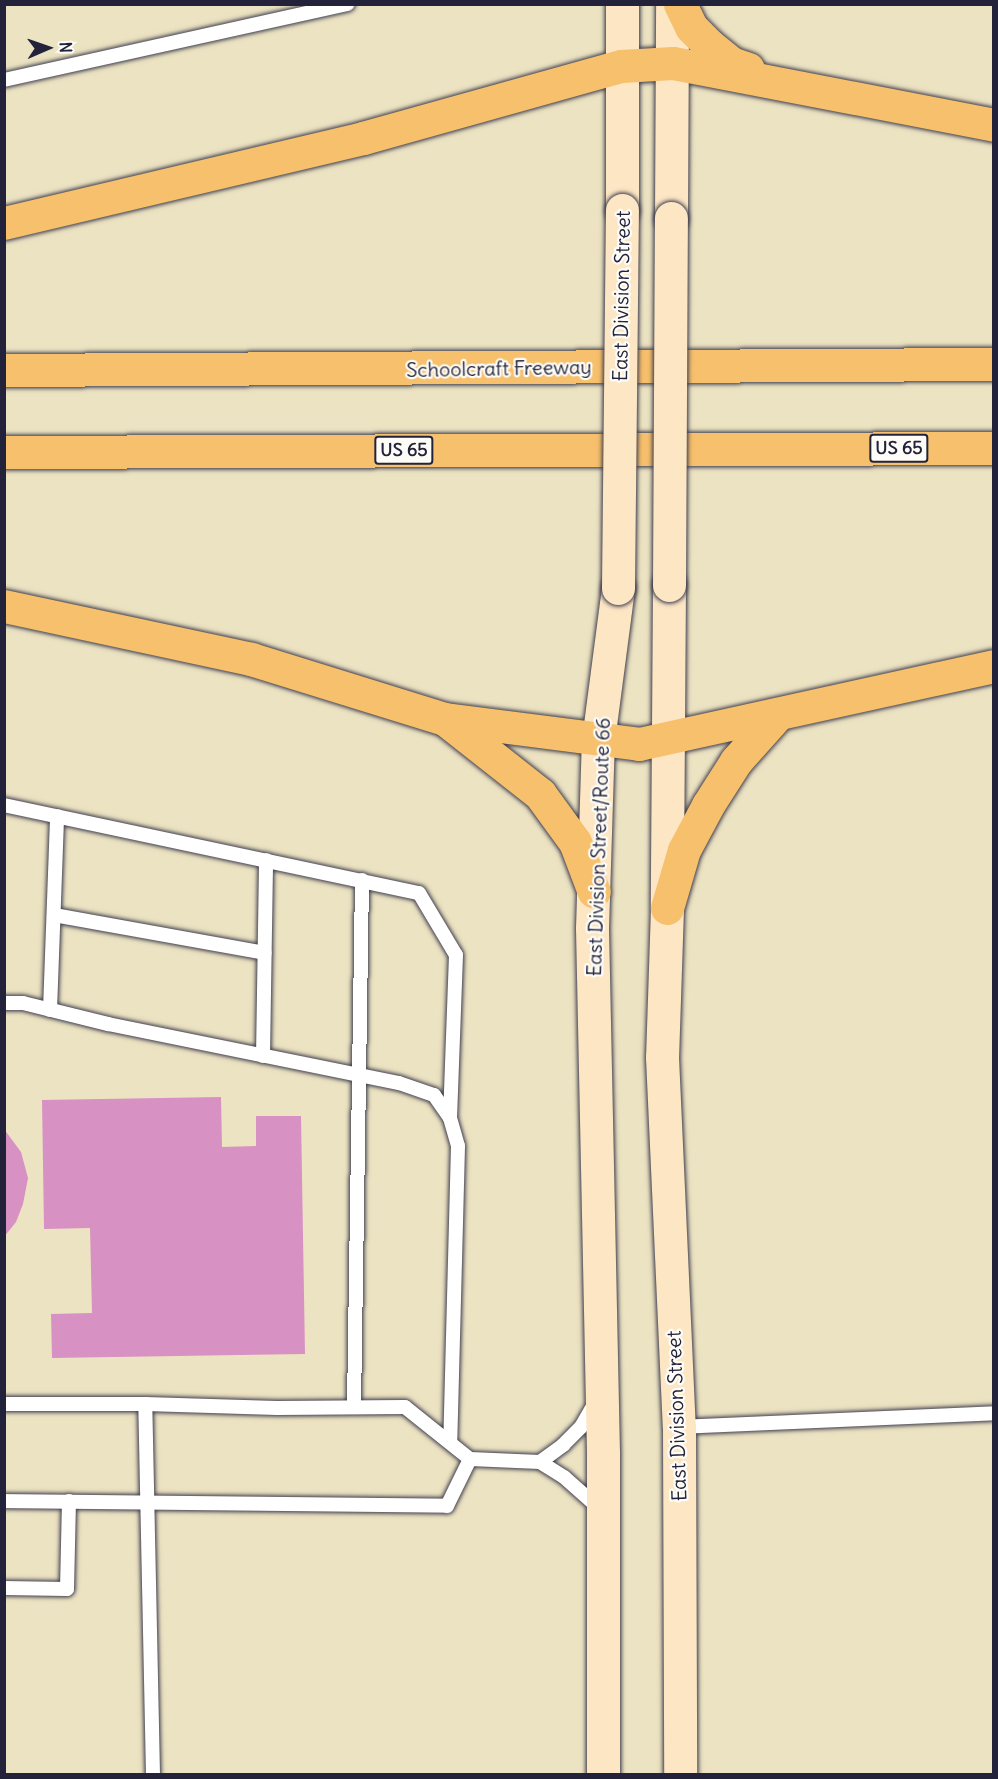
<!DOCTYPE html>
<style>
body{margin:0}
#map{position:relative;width:998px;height:1779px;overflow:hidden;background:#ece3c2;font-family:Delius,sans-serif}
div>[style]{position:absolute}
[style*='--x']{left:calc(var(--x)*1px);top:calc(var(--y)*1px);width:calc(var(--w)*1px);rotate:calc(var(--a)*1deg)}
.building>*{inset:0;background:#d891c3}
.roads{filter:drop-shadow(0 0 2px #403f4f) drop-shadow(0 0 2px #403f4f)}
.lane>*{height:14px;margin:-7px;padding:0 7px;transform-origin:7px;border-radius:7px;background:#fff}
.secondary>*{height:33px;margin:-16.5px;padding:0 16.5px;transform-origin:16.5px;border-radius:16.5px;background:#fce6c4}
.highway>*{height:33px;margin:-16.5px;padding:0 16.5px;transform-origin:16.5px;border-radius:16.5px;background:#f7c06c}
.bridges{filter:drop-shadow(0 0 2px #403f4f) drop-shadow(0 0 2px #403f4f)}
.secondary-bridge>*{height:33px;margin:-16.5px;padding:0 16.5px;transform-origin:16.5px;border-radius:16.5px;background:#fce6c4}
span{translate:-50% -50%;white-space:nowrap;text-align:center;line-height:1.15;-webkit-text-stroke:4.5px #fdfcf7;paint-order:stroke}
.shield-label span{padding:2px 4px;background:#fdfcf7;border:2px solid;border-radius:4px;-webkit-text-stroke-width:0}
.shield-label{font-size:18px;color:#22223b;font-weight:700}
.street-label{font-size:20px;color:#22223b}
.frame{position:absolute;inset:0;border:6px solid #22223b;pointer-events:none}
.north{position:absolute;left:18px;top:18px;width:60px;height:60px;-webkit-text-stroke:4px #fdfcf7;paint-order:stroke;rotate:88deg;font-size:16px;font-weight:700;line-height:24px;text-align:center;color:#22223b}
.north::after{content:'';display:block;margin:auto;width:21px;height:27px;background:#22223b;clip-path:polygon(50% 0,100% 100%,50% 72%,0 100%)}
</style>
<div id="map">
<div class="building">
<div style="clip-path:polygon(221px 1097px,222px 1147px,256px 1146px,256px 1116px,301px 1116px,305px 1354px,52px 1358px,51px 1314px,92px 1313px,90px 1228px,44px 1229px,42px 1100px)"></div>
<div style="clip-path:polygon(4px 1129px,21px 1152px,28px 1178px,23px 1204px,16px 1222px,4px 1237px)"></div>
</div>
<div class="roads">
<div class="lane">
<div style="--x:4;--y:80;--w:352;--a:-12.5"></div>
<div style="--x:4;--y:805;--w:424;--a:12"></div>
<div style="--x:419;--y:893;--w:72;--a:59.2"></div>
<div style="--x:456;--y:955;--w:163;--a:92.1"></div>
<div style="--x:54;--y:915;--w:214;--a:10.2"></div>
<div style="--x:4;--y:1003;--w:19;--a:0"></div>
<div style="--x:23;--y:1003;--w:88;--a:13.9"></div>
<div style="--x:108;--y:1024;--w:297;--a:11.5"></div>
<div style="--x:399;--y:1083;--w:37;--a:19"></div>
<div style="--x:434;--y:1095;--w:28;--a:55"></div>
<div style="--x:450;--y:1118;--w:29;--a:74"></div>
<div style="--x:458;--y:1146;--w:296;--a:91.5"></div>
<div style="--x:50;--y:1010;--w:194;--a:-87.9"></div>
<div style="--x:263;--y:1056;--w:196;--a:-89.1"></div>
<div style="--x:4;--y:1404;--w:141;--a:0"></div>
<div style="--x:354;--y:1407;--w:527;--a:-89.13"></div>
<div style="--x:679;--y:1427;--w:315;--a:-2.5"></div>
<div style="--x:540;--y:1462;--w:29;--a:-36"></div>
<div style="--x:563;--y:1445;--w:25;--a:-45"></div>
<div style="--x:581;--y:1427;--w:28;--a:-60"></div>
<div style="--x:4;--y:1501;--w:443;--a:0.6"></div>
<div style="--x:447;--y:1506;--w:52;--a:-63.9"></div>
<div style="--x:4;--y:1588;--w:63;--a:0.9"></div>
<div style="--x:67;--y:1589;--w:88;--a:-88.7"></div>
<div style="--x:153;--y:1774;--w:370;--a:-91.2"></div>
<div style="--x:145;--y:1404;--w:132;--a:1.7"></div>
<div style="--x:277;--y:1408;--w:128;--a:-0.4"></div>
<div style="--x:405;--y:1407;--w:83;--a:38.7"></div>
<div style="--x:470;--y:1459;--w:70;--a:2.5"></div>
<div style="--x:540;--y:1462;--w:28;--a:32"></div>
<div style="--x:564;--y:1477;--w:47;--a:41.5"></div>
</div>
<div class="secondary">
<div style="--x:622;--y:210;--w:206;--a:-90"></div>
<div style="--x:671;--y:218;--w:214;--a:-89.7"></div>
<div style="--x:669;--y:585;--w:323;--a:90.4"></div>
<div style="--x:667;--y:908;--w:149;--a:91.9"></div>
<div style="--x:662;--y:1057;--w:370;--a:87.4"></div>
<div style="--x:679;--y:1427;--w:347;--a:89.8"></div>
<div style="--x:603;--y:1774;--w:321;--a:-90"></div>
<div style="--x:603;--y:1453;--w:525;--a:-91.2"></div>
<div style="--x:592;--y:928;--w:188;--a:-88.2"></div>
<div style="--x:598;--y:740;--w:153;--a:-82.5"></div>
</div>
<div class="highway">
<div style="--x:680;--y:4;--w:25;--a:64"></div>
<div style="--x:691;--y:27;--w:25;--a:45"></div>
<div style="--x:709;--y:45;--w:28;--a:39"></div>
<div style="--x:731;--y:63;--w:18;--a:19"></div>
<div style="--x:4;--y:223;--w:369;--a:-13.3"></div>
<div style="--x:363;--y:138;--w:268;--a:-15.6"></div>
<div style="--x:621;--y:66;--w:52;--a:-3.3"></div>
<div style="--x:673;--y:63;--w:327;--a:10.9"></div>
<div style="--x:4;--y:370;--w:990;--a:-0.35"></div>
<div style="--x:4;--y:452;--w:990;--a:-0.23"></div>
<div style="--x:4;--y:606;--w:253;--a:12.1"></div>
<div style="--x:251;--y:659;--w:203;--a:17.2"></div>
<div style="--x:445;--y:719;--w:196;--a:7.3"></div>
<div style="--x:639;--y:744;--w:363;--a:-12.4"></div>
<div style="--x:446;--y:720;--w:120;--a:38.2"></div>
<div style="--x:540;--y:794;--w:59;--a:53.9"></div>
<div style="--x:575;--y:842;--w:53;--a:69.2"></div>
<div style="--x:667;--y:908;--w:60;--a:-73.7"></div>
<div style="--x:684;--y:850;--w:51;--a:-61.9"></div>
<div style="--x:708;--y:805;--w:52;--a:-57.5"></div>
<div style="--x:736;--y:761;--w:63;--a:-48.2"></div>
</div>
</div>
<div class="bridges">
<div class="secondary-bridge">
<div style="--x:669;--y:585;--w:367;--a:-89.7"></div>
<div style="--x:618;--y:588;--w:378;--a:-89.4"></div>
</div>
</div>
<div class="shield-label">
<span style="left:899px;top:448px">US 65</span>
<span style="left:404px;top:450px">US 65</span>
</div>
<div class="street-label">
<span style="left:621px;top:296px;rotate:-89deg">East Division Street</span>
<span style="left:499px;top:368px;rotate:-1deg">Schoolcraft Freeway</span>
<span style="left:598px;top:847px;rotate:-88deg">East Division Street/Route 66</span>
<span style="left:676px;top:1416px;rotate:-92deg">East Division Street</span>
</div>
<div class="frame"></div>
<div class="north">N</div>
</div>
